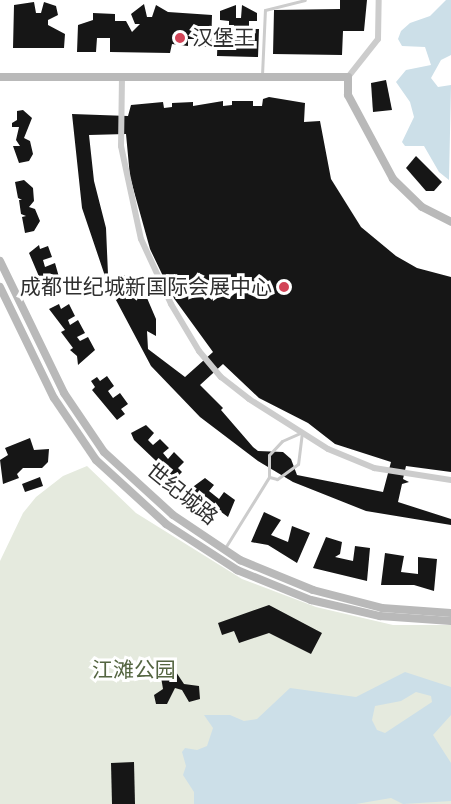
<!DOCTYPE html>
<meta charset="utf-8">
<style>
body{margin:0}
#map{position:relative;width:451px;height:804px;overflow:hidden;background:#fff;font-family:"Public Sans","Noto Sans SC",sans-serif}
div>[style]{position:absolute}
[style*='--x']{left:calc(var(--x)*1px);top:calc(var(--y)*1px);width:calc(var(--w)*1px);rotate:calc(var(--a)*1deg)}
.green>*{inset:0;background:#e5eade}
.water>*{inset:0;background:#ccdfe8}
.building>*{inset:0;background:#161616}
.lane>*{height:3px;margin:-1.5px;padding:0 1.5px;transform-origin:1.5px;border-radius:1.5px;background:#ccc}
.street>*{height:6px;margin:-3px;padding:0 3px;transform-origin:3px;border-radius:3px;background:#ccc}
.secondary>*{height:8px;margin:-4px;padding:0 4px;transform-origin:4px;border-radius:4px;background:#b9b9b9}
.dots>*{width:16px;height:16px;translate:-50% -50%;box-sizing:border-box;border:3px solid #fff;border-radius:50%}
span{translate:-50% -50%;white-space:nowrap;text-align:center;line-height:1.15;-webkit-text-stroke:6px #fff;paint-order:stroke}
.poi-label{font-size:21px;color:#2f2f2f}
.left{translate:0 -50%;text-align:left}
.right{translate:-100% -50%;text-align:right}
.street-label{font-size:21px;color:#2f2f2f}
.park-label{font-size:21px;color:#546541}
</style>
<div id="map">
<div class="green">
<div style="clip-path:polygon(87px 466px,136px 513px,242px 579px,316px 607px,393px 625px,451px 625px,451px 804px,0 804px,0 561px,23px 513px,36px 497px,63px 476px)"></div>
</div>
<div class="water">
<div style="clip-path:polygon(446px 0,451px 0,451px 55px,441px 60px,431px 78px,438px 87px,451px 85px,449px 180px,439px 172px,424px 146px,405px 146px,402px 142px,414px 117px,410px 102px,396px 82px,406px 70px,431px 65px,425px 47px,402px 46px,398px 39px,401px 31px,410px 23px,430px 16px)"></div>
<div style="clip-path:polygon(evenodd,405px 672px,451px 687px,451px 715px,433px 735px,451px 763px,451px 801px,403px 804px,391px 798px,356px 804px,194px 804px,194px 792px,183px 775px,186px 766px,182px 752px,185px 748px,197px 750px,207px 746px,213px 728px,204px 715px,230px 715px,244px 721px,257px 719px,290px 688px,356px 697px,405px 672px,416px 692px,431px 696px,432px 702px,385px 733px,377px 730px,372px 720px,375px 706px,401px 701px,416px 692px)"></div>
</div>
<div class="building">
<div style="clip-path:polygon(340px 0,367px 0,364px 31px,343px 31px,342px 55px,273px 54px,274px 10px,340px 9px)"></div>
<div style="clip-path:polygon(34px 2px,36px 13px,41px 13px,44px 2px,56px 6px,58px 15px,48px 20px,48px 25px,65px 34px,64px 48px,13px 48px,14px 5px)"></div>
<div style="clip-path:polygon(144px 4px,147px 17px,152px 17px,156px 5px,168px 12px,212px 15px,211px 47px,203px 47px,203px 39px,188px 39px,188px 46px,172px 44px,170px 53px,110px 52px,110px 38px,97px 38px,96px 52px,77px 52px,78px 25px,93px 20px,93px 13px,115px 14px,115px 21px,126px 21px,132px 32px,140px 24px,135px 24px,131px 14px)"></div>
<div style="clip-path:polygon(236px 5px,236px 18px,241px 18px,242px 5px,257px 13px,257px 21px,249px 21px,249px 29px,259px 29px,258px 57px,217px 56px,218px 28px,229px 28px,229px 21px,220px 20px,220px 11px)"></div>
<div style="clip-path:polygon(386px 80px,392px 110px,373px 112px,371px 83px)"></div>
<div style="clip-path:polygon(evenodd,269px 97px,305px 103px,304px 122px,320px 121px,331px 179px,361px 227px,396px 256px,417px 268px,451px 277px,451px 472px,406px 466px,403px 479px,409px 482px,402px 484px,398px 502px,451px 519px,451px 525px,366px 511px,293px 482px,258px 461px,200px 417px,151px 366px,108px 285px,82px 208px,72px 114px,128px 116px,131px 105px,163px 102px,164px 108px,172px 107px,172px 103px,193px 102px,193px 106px,223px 101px,223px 106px,232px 105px,232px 101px,253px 101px,253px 106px,262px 106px,263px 99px,269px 97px,126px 134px,130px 177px,150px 249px,173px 297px,213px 352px,185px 377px,148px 349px,147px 331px,156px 336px,156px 319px,144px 291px,124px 275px,124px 286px,108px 274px,106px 228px,94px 181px,89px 135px,126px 134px,269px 97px,223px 364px,259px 398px,308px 423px,335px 444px,391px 462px,383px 492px,297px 475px,291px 459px,283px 452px,258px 451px,253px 447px,221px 410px,223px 408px,200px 385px,223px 364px)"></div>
<div style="clip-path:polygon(23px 110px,32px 118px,24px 138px,30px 141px,33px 154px,29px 161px,19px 163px,13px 146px,20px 146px,16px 140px,19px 127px,12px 127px,12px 123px,17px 120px,17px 111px)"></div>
<div style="clip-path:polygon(416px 156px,442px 182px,434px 191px,426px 191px,406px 168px)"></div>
<div style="clip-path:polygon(24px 180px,33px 188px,34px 201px,29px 207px,35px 209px,40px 221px,34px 231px,25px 233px,22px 217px,26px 216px,21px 214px,19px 200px,22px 200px,18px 198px,15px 182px)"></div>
<div style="clip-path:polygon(39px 245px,40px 249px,48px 246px,52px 257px,43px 260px,45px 267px,55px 263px,59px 277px,43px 286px,29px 253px)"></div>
<div style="clip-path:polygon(59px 304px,61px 309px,69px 304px,75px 316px,68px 320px,70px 325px,78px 320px,85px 333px,77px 337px,80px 341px,88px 337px,95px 350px,78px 365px,77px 356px,70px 350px,73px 348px,61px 332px,65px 330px,49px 309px)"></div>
<div style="clip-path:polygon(107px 376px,114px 386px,108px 391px,113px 398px,120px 393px,128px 404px,121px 409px,125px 414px,117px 420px,92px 390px,95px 387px,91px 381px,97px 377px,100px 381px)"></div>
<div style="clip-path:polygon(146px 425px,154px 433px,148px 440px,153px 445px,160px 439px,169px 448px,163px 453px,168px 459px,174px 452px,184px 462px,178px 468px,182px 472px,175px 479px,134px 440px,131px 433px)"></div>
<div style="clip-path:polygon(30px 438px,34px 450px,49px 449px,48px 462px,42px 468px,23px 468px,17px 474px,19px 478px,3px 484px,0 460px,8px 455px,5px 448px)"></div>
<div style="clip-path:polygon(40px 477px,43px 486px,25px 492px,22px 484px)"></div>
<div style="clip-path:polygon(205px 478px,214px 485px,209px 491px,219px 499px,224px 492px,235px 500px,228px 517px,205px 500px,203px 502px,190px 489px)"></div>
<div style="clip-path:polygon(264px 512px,281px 520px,271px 535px,288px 542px,292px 526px,310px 533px,297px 563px,268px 545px,251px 542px)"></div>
<div style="clip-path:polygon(326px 537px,342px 542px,340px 554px,335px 557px,353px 561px,355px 546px,370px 548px,367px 581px,313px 568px)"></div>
<div style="clip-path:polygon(385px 553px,404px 556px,401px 572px,418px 574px,418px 557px,437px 559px,434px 591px,414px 585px,381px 585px)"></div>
<div style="clip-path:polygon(269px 605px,322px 633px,311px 654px,269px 633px,239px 643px,234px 631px,222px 635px,218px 623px)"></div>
<div style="clip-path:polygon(166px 672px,176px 672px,184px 684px,199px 686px,200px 699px,189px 702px,182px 690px,175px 688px,167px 704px,156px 704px,154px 695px,163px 689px,161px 677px)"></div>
<div style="clip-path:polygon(134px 762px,135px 804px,112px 804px,111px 763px)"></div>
</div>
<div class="lane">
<div style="--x:262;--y:75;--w:65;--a:-87.4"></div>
<div style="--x:265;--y:10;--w:41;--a:-14"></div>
<div style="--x:225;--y:548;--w:84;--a:-58.2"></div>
<div style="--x:269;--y:477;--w:22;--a:-90"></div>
<div style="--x:269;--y:455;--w:19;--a:-47"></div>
<div style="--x:282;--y:441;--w:22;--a:-24"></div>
<div style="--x:302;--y:432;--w:32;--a:97"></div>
<div style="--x:298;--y:464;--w:26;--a:144"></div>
<div style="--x:277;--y:479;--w:8;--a:-166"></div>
</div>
<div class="street">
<div style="--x:122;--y:76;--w:70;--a:90.8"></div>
<div style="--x:121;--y:146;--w:95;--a:77.9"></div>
<div style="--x:141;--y:239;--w:72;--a:65.2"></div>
<div style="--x:171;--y:304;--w:55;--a:59.2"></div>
<div style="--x:199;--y:351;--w:34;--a:50"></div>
<div style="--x:221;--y:377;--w:36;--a:38"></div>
<div style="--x:249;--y:399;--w:93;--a:32.3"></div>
<div style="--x:328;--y:449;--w:50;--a:22.4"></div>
<div style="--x:374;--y:468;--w:78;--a:8.9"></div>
<div style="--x:348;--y:77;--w:48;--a:-51.7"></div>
<div style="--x:378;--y:39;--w:39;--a:-89"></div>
</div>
<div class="secondary">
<div style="--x:0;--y:77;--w:348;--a:0"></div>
<div style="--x:348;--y:77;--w:18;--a:90"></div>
<div style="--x:348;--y:95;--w:95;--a:61.8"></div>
<div style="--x:393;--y:179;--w:40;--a:44"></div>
<div style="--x:422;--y:207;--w:33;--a:27"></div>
<div style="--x:0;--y:261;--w:147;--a:64.1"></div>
<div style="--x:64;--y:393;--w:71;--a:55.9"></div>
<div style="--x:104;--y:452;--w:93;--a:42.4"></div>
<div style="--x:173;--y:515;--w:81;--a:33.9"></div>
<div style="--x:240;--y:560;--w:79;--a:22.3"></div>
<div style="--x:313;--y:590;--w:71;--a:14.6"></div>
<div style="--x:382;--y:608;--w:69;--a:4.1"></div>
<div style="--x:0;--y:287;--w:123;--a:64.1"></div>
<div style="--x:54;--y:398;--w:75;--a:55.9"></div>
<div style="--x:96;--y:460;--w:95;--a:42.4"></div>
<div style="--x:166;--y:524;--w:85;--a:32.9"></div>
<div style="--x:237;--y:570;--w:80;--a:22.1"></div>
<div style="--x:311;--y:600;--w:71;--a:13.1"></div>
<div style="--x:380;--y:616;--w:71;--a:4"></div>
</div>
<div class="dots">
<div style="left:180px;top:38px;background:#d24457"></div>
<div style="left:284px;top:287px;background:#d24457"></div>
</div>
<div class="poi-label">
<span class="left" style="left:192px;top:38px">汉堡王</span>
<span class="right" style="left:272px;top:287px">成都世纪城新国际会展中心</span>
</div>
<div class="street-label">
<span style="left:182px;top:494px;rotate:39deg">世纪城路</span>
</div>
<div class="park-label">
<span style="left:134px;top:670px">江滩公园</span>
</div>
</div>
